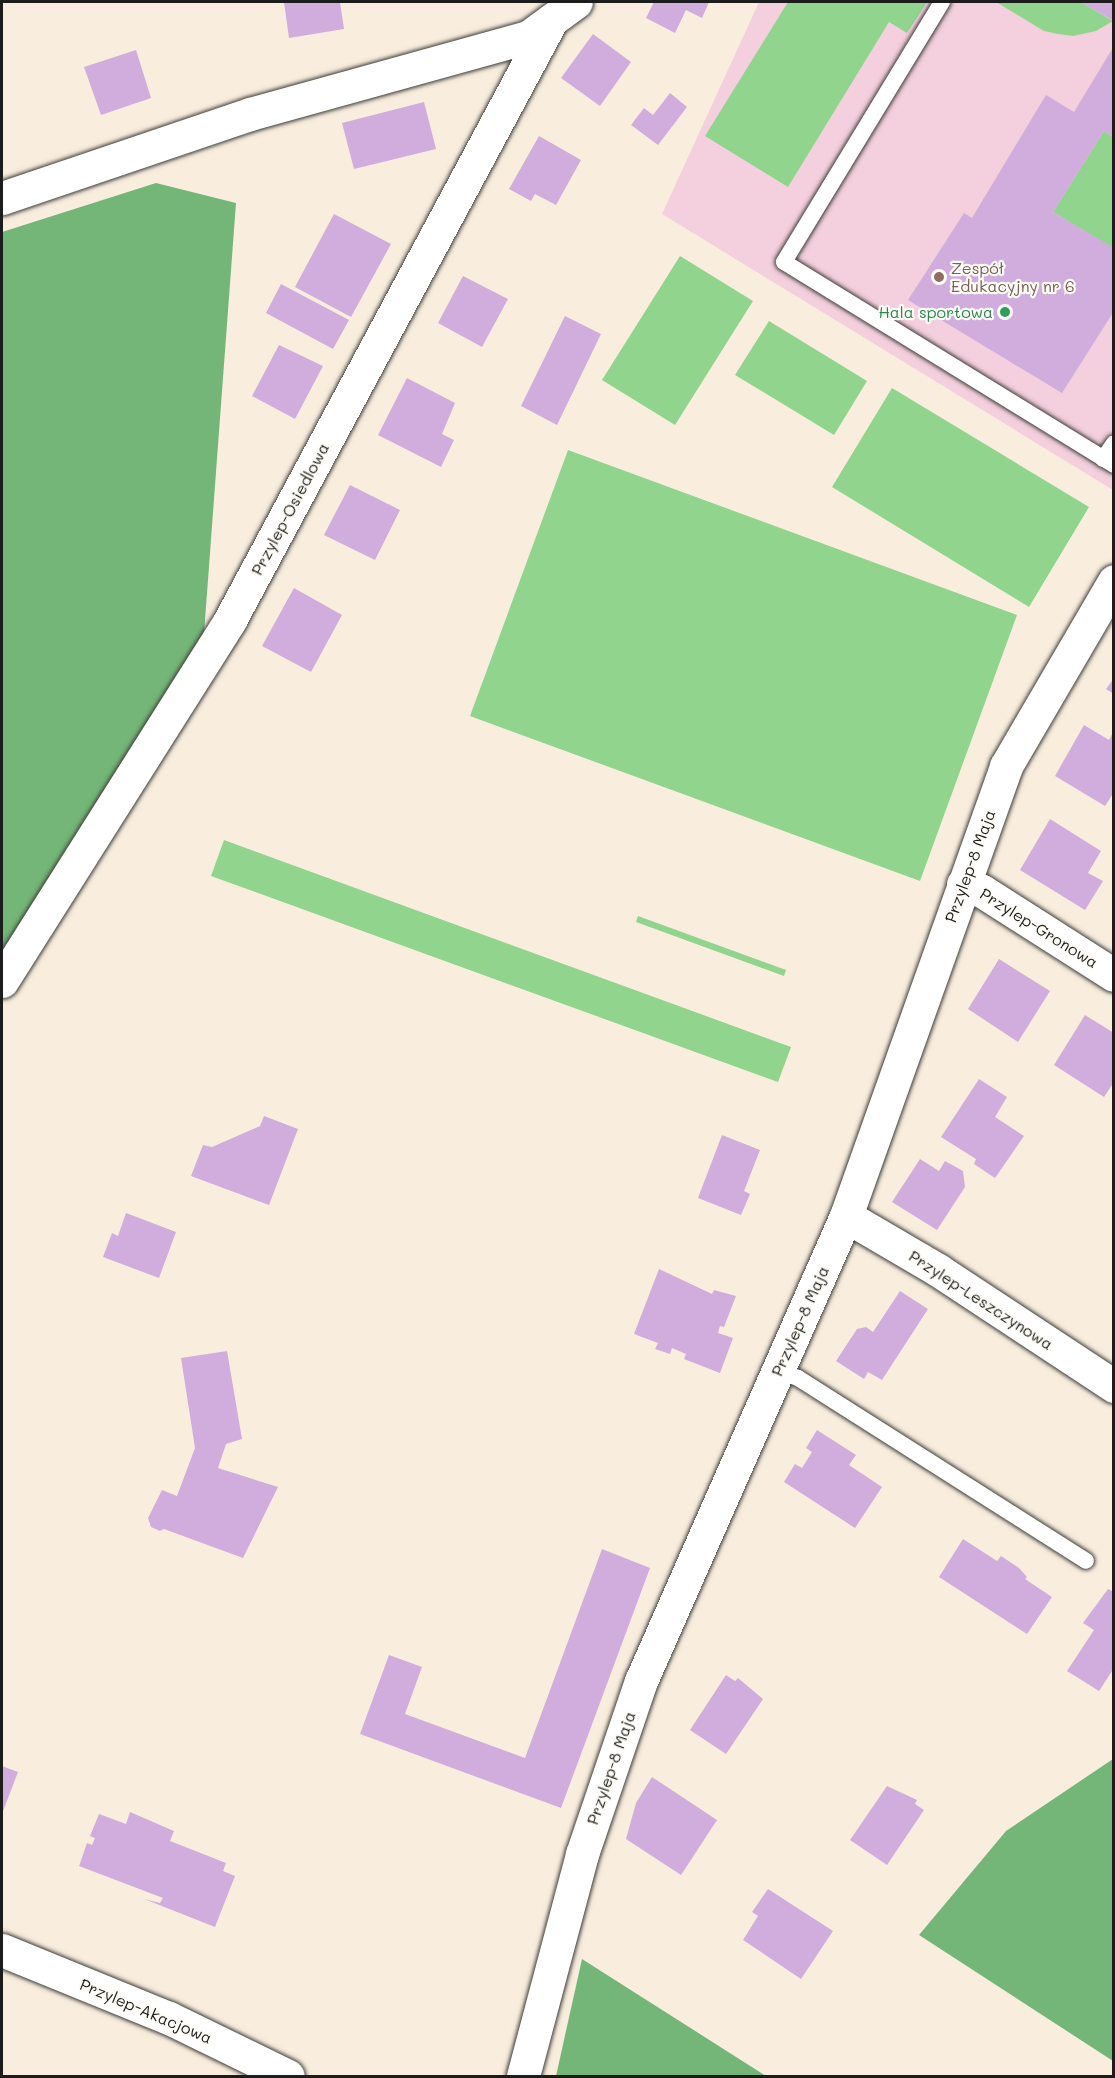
<!DOCTYPE html>
<meta charset="utf-8">
<style>
body{margin:0}
#map{position:relative;width:1115px;height:2078px;overflow:hidden;background:#f9eede;font-family:Mali,sans-serif}
div>[style]{position:absolute}
[style*='--x']{left:calc(var(--x)*1px);top:calc(var(--y)*1px);width:calc(var(--w)*1px);rotate:calc(var(--a)*1deg)}
.built>*{inset:0;background:#f4cfdd}
.green>*{inset:0;background:#90d48d}
.forest>*{inset:0;background:#74b678}
.building>*{inset:0;background:#d0addc}
.roads{filter:drop-shadow(0 0 2px #3d3c39) drop-shadow(0 0 2px #3d3c39)}
.service>*{height:16px;margin:-8px;padding:0 8px;transform-origin:8px;border-radius:8px;background:#fff}
.minor>*{height:33px;margin:-16.5px;padding:0 16.5px;transform-origin:16.5px;border-radius:16.5px;background:#fff}
.dots>*{width:16px;height:16px;translate:-50% -50%;box-sizing:border-box;border:3px solid #fdfcf7;border-radius:50%}
span{translate:-50% -50%;white-space:nowrap;text-align:center;line-height:1.15;-webkit-text-stroke:4.5px #fdfcf7;paint-order:stroke}
.education-label{font-size:16px;color:#785e54}
.left{translate:0 -50%;text-align:left}
.leisure-label{font-size:16px;color:#27864d}
.right{translate:-100% -50%;text-align:right}
.street-label{font-size:16px;color:#1c1c1c}
.frame{position:absolute;inset:0;border:3px solid #1c1c1c;pointer-events:none}
</style>
<div id="map">
<div class="built">
<div style="clip-path:polygon(759px 2px,1113px 2px,1113px 490px,662px 214px)"></div>
</div>
<div class="green">
<div style="clip-path:polygon(788px 2px,927px 2px,907px 33px,889px 22px,788px 187px,705px 136px)"></div>
<div style="clip-path:polygon(996px 2px,1081px 2px,1113px 21px,1096px 31px,1073px 36px,1058px 34px,1044px 31px)"></div>
<div style="clip-path:polygon(1104px 131px,1113px 137px,1113px 248px,1053px 212px)"></div>
<div style="clip-path:polygon(680px 256px,753px 301px,675px 425px,602px 380px)"></div>
<div style="clip-path:polygon(769px 321px,867px 381px,834px 435px,735px 375px)"></div>
<div style="clip-path:polygon(892px 388px,1089px 507px,1029px 607px,832px 487px)"></div>
<div style="clip-path:polygon(568px 450px,1017px 615px,920px 881px,470px 716px)"></div>
<div style="clip-path:polygon(224px 840px,791px 1047px,778px 1082px,211px 876px)"></div>
<div style="clip-path:polygon(638px 916px,786px 970px,784px 976px,636px 922px)"></div>
</div>
<div class="forest">
<div style="clip-path:polygon(156px 183px,236px 203px,203px 647px,2px 959px,2px 232px)"></div>
<div style="clip-path:polygon(1113px 1759px,1113px 2061px,919px 1935px,1006px 1831px)"></div>
<div style="clip-path:polygon(582px 1959px,766px 2076px,556px 2076px)"></div>
</div>
<div class="building">
<div style="clip-path:polygon(284px 2px,340px 2px,344px 29px,289px 38px)"></div>
<div style="clip-path:polygon(654px 2px,709px 2px,702px 18px,686px 10px,675px 33px,646px 18px)"></div>
<div style="clip-path:polygon(1081px 2px,1114px 2px,1114px 21px)"></div>
<div style="clip-path:polygon(593px 34px,631px 62px,600px 106px,561px 78px)"></div>
<div style="clip-path:polygon(1114px 46px,1114px 137px,1104px 131px,1053px 212px,1114px 248px,1114px 311px,1062px 393px,908px 300px,964px 213px,972px 218px,1046px 95px,1074px 112px)"></div>
<div style="clip-path:polygon(136px 50px,151px 98px,101px 115px,84px 67px)"></div>
<div style="clip-path:polygon(670px 93px,687px 107px,658px 145px,631px 125px,644px 108px,653px 115px)"></div>
<div style="clip-path:polygon(424px 102px,436px 149px,354px 169px,342px 123px)"></div>
<div style="clip-path:polygon(539px 136px,581px 160px,556px 205px,535px 194px,531px 201px,509px 189px)"></div>
<div style="clip-path:polygon(334px 214px,391px 244px,351px 317px,295px 287px)"></div>
<div style="clip-path:polygon(463px 276px,508px 299px,482px 347px,438px 323px)"></div>
<div style="clip-path:polygon(281px 284px,349px 320px,333px 349px,266px 313px)"></div>
<div style="clip-path:polygon(565px 316px,601px 334px,557px 425px,521px 406px)"></div>
<div style="clip-path:polygon(279px 345px,323px 366px,295px 419px,252px 396px)"></div>
<div style="clip-path:polygon(407px 378px,455px 403px,442px 434px,454px 440px,441px 467px,378px 435px)"></div>
<div style="clip-path:polygon(350px 485px,400px 510px,375px 560px,324px 535px)"></div>
<div style="clip-path:polygon(294px 588px,342px 615px,311px 672px,262px 646px)"></div>
<div style="clip-path:polygon(1114px 678px,1114px 694px,1106px 689px)"></div>
<div style="clip-path:polygon(1084px 725px,1109px 740px,1114px 730px,1114px 792px,1105px 806px,1055px 776px)"></div>
<div style="clip-path:polygon(1050px 819px,1101px 851px,1088px 873px,1103px 881px,1085px 910px,1020px 870px)"></div>
<div style="clip-path:polygon(999px 959px,1050px 991px,1018px 1042px,968px 1009px)"></div>
<div style="clip-path:polygon(1085px 1015px,1114px 1033px,1114px 1082px,1104px 1097px,1054px 1065px)"></div>
<div style="clip-path:polygon(979px 1079px,1007px 1097px,995px 1117px,1024px 1136px,995px 1178px,974px 1164px,976px 1159px,941px 1137px)"></div>
<div style="clip-path:polygon(264px 1116px,298px 1129px,269px 1205px,191px 1176px,203px 1145px,212px 1147px,260px 1126px)"></div>
<div style="clip-path:polygon(722px 1135px,760px 1150px,744px 1191px,750px 1194px,741px 1215px,698px 1198px)"></div>
<div style="clip-path:polygon(920px 1159px,939px 1171px,945px 1161px,963px 1171px,965px 1187px,937px 1230px,892px 1202px)"></div>
<div style="clip-path:polygon(126px 1213px,176px 1232px,159px 1278px,103px 1257px,112px 1233px,118px 1236px)"></div>
<div style="clip-path:polygon(659px 1269px,712px 1294px,714px 1290px,736px 1296px,724px 1327px,720px 1326px,718px 1333px,733px 1338px,720px 1373px,684px 1359px,686px 1354px,672px 1348px,670px 1354px,655px 1349px,658px 1343px,634px 1334px)"></div>
<div style="clip-path:polygon(900px 1291px,928px 1309px,882px 1380px,868px 1372px,864px 1379px,836px 1361px,857px 1329px,866px 1327px,873px 1332px)"></div>
<div style="clip-path:polygon(227px 1351px,242px 1439px,226px 1444px,218px 1468px,278px 1487px,243px 1558px,164px 1529px,160px 1531px,151px 1527px,148px 1518px,162px 1490px,177px 1496px,195px 1448px,181px 1358px)"></div>
<div style="clip-path:polygon(817px 1430px,856px 1455px,849px 1465px,882px 1487px,855px 1528px,784px 1482px,795px 1464px,802px 1468px,812px 1452px,806px 1448px)"></div>
<div style="clip-path:polygon(963px 1539px,997px 1561px,1001px 1556px,1019px 1568px,1027px 1577px,1025px 1579px,1052px 1597px,1027px 1634px,939px 1577px)"></div>
<div style="clip-path:polygon(602px 1549px,650px 1568px,561px 1808px,360px 1734px,389px 1655px,422px 1667px,405px 1714px,525px 1758px)"></div>
<div style="clip-path:polygon(1108px 1589px,1114px 1592px,1114px 1668px,1099px 1691px,1067px 1671px,1094px 1630px,1083px 1623px)"></div>
<div style="clip-path:polygon(726px 1675px,735px 1681px,738px 1678px,763px 1699px,726px 1754px,690px 1730px)"></div>
<div style="clip-path:polygon(2px 1766px,18px 1772px,2px 1814px)"></div>
<div style="clip-path:polygon(652px 1777px,717px 1820px,681px 1875px,626px 1839px,636px 1803px)"></div>
<div style="clip-path:polygon(887px 1786px,917px 1800px,915px 1804px,924px 1810px,887px 1865px,850px 1840px)"></div>
<div style="clip-path:polygon(130px 1812px,174px 1831px,170px 1841px,226px 1863px,223px 1871px,235px 1876px,215px 1927px,144px 1899px,160px 1903px,163px 1898px,79px 1866px,87px 1843px,92px 1845px,95px 1838px,90px 1836px,99px 1814px,126px 1824px)"></div>
<div style="clip-path:polygon(768px 1889px,833px 1931px,801px 1979px,743px 1940px,758px 1916px,752px 1912px)"></div>
</div>
<div class="roads">
<div class="service">
<div style="--x:942;--y:2;--w:304;--a:121.3"></div>
<div style="--x:784;--y:262;--w:387;--a:31.6"></div>
<div style="--x:1103;--y:459;--w:19;--a:-55"></div>
<div style="--x:778;--y:1371;--w:21;--a:19"></div>
<div style="--x:798;--y:1378;--w:341;--a:32.4"></div>
</div>
<div class="minor">
<div style="--x:2;--y:198;--w:262;--a:-18.7"></div>
<div style="--x:250;--y:114;--w:288;--a:-15.5"></div>
<div style="--x:528;--y:37;--w:59;--a:-36.1"></div>
<div style="--x:963;--y:884;--w:20;--a:20"></div>
<div style="--x:982;--y:891;--w:156;--a:32.5"></div>
<div style="--x:2;--y:981;--w:427;--a:-57.7"></div>
<div style="--x:230;--y:620;--w:680;--a:-61.81"></div>
<div style="--x:846;--y:1216;--w:107;--a:30.4"></div>
<div style="--x:938;--y:1270;--w:211;--a:33.4"></div>
<div style="--x:2;--y:1950;--w:180;--a:22.2"></div>
<div style="--x:169;--y:2018;--w:132;--a:26"></div>
<div style="--x:523;--y:2076;--w:230;--a:-75.1"></div>
<div style="--x:582;--y:1854;--w:183;--a:-71.2"></div>
<div style="--x:641;--y:1681;--w:508;--a:-66.21"></div>
<div style="--x:846;--y:1216;--w:478;--a:-70.4"></div>
<div style="--x:1006;--y:766;--w:214;--a:-59.7"></div>
</div>
</div>
<div class="dots">
<div style="left:939px;top:277px;background:#8d6e63"></div>
<div style="left:1005px;top:312px;background:#2e9e5b"></div>
</div>
<div class="education-label">
<span class="left" style="left:951px;top:277px">Zespół<br>Edukacyjny nr 6</span>
</div>
<div class="leisure-label">
<span class="right" style="left:993px;top:312px">Hala sportowa</span>
</div>
<div class="street-label">
<span style="left:290px;top:509px;rotate:-62deg">Przylep-Osiedlowa</span>
<span style="left:970px;top:866px;rotate:-70deg">Przylep-8 Maja</span>
<span style="left:1039px;top:928px;rotate:32deg">Przylep-Gronowa</span>
<span style="left:981px;top:1300px;rotate:33deg">Przylep-Leszczynowa</span>
<span style="left:800px;top:1321px;rotate:-66deg">Przylep-8 Maja</span>
<span style="left:611px;top:1768px;rotate:-71deg">Przylep-8 Maja</span>
<span style="left:146px;top:2011px;rotate:23deg">Przylep-Akacjowa</span>
</div>
<div class="frame"></div>
</div>
